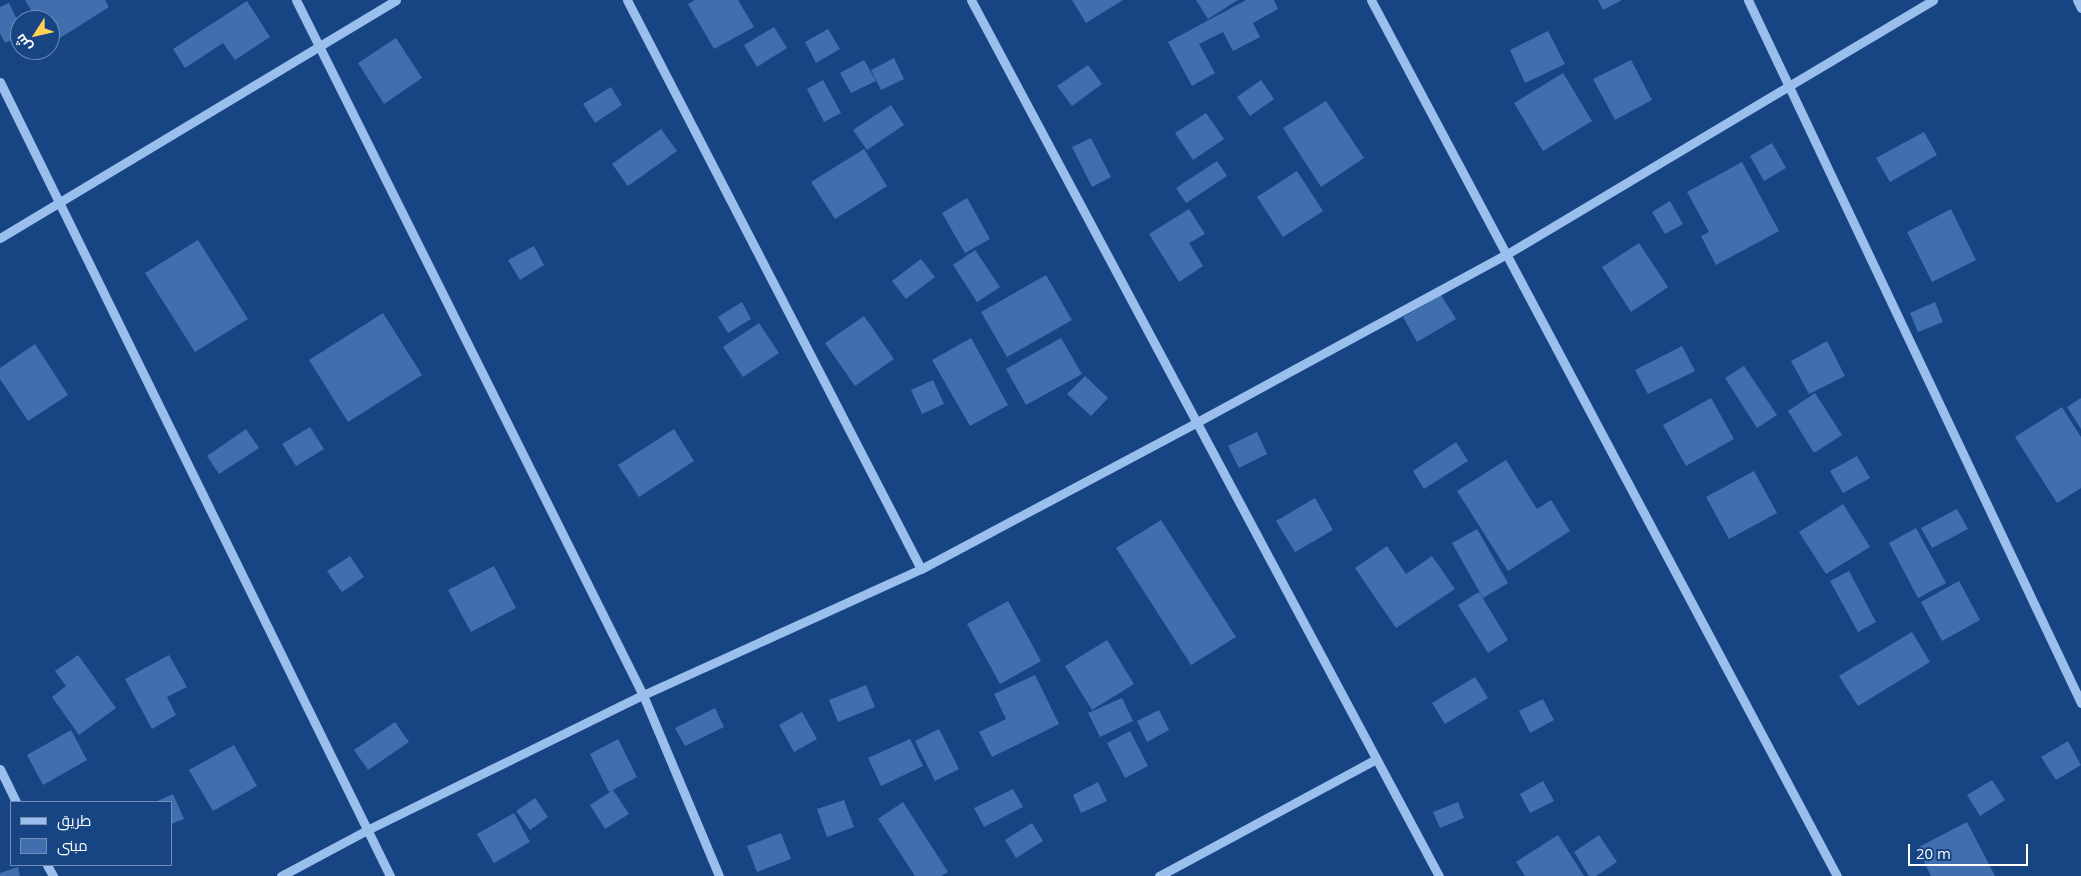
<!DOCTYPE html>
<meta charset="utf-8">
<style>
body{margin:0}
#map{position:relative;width:2081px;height:876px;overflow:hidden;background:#174584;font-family:"Open Sans",Cairo,sans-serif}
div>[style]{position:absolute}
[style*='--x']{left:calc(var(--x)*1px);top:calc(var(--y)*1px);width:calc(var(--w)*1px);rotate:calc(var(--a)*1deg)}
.building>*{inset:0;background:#3f6fae}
.minor>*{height:9px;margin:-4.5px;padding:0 4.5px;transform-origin:4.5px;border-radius:4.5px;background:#9bbfed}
span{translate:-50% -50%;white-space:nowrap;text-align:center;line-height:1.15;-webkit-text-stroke:4px #174584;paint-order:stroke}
.legend{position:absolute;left:10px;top:801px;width:162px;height:65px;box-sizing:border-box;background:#174584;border:1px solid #748fb5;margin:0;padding:6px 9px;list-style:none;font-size:15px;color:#fff}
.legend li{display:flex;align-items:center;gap:10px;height:25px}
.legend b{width:25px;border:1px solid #748fb5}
.north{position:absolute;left:10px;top:10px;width:50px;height:50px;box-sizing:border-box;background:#174584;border:1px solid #748fb5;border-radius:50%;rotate:235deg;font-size:14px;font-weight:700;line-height:20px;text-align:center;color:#fff}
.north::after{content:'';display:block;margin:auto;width:18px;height:22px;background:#ffd157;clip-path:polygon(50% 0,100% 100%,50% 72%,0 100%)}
.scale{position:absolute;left:1908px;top:844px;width:120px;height:22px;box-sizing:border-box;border:2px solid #fff;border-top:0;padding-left:6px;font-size:15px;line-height:18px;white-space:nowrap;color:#fff;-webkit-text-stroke:4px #174584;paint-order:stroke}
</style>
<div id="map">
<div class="building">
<div style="clip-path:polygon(25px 0,105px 0,109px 7px,52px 43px,50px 20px,37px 20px)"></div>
<div style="clip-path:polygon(695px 0,738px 0,754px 27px,714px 49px,688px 4px)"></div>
<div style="clip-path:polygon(1072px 0,1123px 0,1086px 23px)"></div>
<div style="clip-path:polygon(1196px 0,1238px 0,1208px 19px)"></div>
<div style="clip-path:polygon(1246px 0,1274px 0,1278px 9px,1253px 23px,1260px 37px,1233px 51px,1223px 32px,1199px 44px,1215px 73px,1192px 86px,1168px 42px)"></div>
<div style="clip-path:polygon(1598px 0,1622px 0,1603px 10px)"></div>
<div style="clip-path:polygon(247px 1px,270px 37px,235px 60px,223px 43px,185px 68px,173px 49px)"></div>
<div style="clip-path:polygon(9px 3px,20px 26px,20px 36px,5px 43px,0 33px,0 7px)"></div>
<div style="clip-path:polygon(774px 27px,787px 48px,757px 67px,744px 45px)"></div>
<div style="clip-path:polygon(828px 29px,840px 49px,816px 63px,805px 42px)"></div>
<div style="clip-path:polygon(1548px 31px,1565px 64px,1525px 83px,1510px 50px)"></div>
<div style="clip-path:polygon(396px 38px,422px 78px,384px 104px,358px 63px)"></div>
<div style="clip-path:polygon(894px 58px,904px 79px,881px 90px,871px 70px)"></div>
<div style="clip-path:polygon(864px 60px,876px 81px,851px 93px,840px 73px)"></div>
<div style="clip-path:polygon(1631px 60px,1652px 100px,1615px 120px,1593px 79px)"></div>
<div style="clip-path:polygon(1088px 65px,1102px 84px,1072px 106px,1057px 86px)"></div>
<div style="clip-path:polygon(1563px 73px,1592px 121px,1543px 151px,1514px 103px)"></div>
<div style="clip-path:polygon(823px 80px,841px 113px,824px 122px,807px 89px)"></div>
<div style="clip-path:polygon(1261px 80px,1274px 99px,1250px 116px,1237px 97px)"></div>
<div style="clip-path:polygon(611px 87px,622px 105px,595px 123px,583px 104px)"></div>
<div style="clip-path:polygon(1326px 101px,1364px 158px,1321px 187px,1283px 128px)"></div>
<div style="clip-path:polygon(891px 105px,904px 125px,867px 150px,853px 130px)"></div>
<div style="clip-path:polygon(1206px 113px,1224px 139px,1193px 160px,1175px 133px)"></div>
<div style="clip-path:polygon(661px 129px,677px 151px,628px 186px,612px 164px)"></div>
<div style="clip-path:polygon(1924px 132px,1937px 155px,1890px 182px,1876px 158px)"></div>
<div style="clip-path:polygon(1091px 138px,1111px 177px,1092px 187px,1072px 147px)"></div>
<div style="clip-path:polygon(1772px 143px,1786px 168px,1764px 181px,1750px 156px)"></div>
<div style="clip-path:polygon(864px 149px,887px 186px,835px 219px,811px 182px)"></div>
<div style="clip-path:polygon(1217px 161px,1227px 176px,1186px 203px,1176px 188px)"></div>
<div style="clip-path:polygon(1742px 162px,1779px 231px,1716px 265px,1701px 236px,1709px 232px,1687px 192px)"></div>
<div style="clip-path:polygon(1297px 171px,1323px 211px,1283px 237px,1257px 197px)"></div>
<div style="clip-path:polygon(967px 198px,990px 239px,965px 253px,942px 213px)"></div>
<div style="clip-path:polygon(1670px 201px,1683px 224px,1665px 234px,1652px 212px)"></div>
<div style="clip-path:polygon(1189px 209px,1205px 234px,1189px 243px,1203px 266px,1179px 282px,1149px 234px)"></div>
<div style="clip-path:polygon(1951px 209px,1976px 260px,1932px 282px,1907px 232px)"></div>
<div style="clip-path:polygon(198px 240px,248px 319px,195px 352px,145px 273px)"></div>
<div style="clip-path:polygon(1639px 243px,1668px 287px,1631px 312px,1602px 267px)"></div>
<div style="clip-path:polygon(534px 246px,544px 265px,520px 280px,508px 260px)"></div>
<div style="clip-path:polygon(975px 250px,1000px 287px,977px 302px,953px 265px)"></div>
<div style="clip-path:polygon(921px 259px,935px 277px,906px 299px,892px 281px)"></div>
<div style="clip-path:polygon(1046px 275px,1072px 320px,1007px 357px,981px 312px)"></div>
<div style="clip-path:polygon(1441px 295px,1456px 319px,1417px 342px,1403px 317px)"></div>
<div style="clip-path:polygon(742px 302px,751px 319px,728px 333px,718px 317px)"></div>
<div style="clip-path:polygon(1935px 302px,1943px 322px,1918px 332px,1910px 313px)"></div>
<div style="clip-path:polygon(383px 313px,422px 375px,348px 422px,309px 360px)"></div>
<div style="clip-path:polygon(864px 316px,894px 359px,855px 386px,825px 343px)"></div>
<div style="clip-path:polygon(759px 323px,779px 353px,743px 377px,723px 347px)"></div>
<div style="clip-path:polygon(971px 338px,1008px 405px,970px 426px,932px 360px)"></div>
<div style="clip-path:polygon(1061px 338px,1082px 374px,1026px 405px,1006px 369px)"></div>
<div style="clip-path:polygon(1827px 341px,1845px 376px,1809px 394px,1791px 361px)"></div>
<div style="clip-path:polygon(35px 344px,68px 395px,28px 421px,0 379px,0 368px)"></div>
<div style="clip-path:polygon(1682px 346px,1695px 371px,1648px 394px,1635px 370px)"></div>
<div style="clip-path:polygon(1744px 366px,1777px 415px,1757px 428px,1725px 378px)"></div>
<div style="clip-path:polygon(1085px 376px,1108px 398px,1091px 416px,1067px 394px)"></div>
<div style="clip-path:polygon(933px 380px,944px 404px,922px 414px,911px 390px)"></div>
<div style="clip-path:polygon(1815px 393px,1842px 435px,1814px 453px,1788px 411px)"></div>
<div style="clip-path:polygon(1711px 398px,1734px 439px,1686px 466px,1663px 425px)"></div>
<div style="clip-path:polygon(2081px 398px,2081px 429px,2067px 407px)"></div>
<div style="clip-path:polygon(2062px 407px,2081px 437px,2081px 488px,2057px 503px,2015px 437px)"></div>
<div style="clip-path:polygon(310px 427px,324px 449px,296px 466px,282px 444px)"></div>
<div style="clip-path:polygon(246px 429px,259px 448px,219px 474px,207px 456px)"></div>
<div style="clip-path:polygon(674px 429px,694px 461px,639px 497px,618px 465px)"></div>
<div style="clip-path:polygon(1257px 432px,1267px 454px,1239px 468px,1228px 446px)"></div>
<div style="clip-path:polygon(1456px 442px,1468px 461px,1424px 489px,1413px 471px)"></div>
<div style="clip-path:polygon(1857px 456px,1870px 478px,1843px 493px,1830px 471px)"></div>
<div style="clip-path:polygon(1506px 460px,1537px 509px,1551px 500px,1570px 531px,1508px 571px,1457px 491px)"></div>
<div style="clip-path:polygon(1754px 471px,1777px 513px,1729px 539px,1706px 497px)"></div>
<div style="clip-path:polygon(1315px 498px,1333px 530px,1295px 552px,1276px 521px)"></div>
<div style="clip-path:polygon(1843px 504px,1870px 547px,1826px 574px,1799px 532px)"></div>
<div style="clip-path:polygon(1957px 509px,1968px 529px,1932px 548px,1921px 528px)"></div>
<div style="clip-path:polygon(1161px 520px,1236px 637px,1191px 665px,1116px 548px)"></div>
<div style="clip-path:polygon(1916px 528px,1946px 583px,1918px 598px,1889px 543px)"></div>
<div style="clip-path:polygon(1477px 529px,1508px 583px,1483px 598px,1452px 543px)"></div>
<div style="clip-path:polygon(1387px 546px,1406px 574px,1432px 556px,1455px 589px,1396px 628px,1355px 568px)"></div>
<div style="clip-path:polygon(350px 556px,364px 577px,342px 592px,327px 571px)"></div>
<div style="clip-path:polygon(494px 566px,516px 608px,471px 632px,448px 590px)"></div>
<div style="clip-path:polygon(1849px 571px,1876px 622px,1858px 632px,1830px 581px)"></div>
<div style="clip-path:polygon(1959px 581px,1980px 620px,1942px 641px,1921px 602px)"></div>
<div style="clip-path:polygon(1479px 592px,1508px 640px,1488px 653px,1458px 605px)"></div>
<div style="clip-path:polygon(1008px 601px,1041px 661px,1000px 684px,967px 624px)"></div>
<div style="clip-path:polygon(1912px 632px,1930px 662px,1858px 706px,1839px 676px)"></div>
<div style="clip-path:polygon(1107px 640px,1134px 684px,1092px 710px,1065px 666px)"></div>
<div style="clip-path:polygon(78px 655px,116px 708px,79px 735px,52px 697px,66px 686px,55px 671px)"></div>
<div style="clip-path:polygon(169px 655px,187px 687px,167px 697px,176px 715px,152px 729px,125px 679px)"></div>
<div style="clip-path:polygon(1035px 675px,1059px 724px,992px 757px,979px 732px,1006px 719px,994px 694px)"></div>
<div style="clip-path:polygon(1475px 677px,1488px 698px,1445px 724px,1432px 703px)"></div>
<div style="clip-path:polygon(866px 685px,875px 707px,838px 722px,829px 700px)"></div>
<div style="clip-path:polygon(1122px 698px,1133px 721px,1100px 737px,1088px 713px)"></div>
<div style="clip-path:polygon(1543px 699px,1554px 720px,1530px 733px,1519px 711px)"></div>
<div style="clip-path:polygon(715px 708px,724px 727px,685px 746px,675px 728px)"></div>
<div style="clip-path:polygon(1159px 710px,1169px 730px,1147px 742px,1137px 721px)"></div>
<div style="clip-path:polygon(802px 712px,817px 739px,794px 752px,779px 725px)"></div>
<div style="clip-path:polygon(395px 722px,409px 742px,368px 770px,354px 750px)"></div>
<div style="clip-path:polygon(939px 729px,959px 769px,935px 781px,915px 741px)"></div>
<div style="clip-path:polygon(71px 730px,87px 760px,43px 785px,27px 755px)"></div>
<div style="clip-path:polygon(1130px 731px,1148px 766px,1125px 778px,1107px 743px)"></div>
<div style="clip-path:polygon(618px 739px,637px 777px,609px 792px,590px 754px)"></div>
<div style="clip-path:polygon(910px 739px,923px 766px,881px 786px,868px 758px)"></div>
<div style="clip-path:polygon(2068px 741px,2081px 765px,2056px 780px,2041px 757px)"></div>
<div style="clip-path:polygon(234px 745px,257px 786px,213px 811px,189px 770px)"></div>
<div style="clip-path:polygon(1992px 780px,2005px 800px,1980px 816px,1967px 795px)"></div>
<div style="clip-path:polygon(1543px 781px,1554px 801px,1530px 813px,1520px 794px)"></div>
<div style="clip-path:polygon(1098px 782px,1107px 801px,1081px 813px,1073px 795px)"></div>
<div style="clip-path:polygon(1013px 789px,1023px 807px,984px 827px,974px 808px)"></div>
<div style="clip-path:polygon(613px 790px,629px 814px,605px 829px,590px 805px)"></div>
<div style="clip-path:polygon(173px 794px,184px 819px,171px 824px,171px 802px,155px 802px)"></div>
<div style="clip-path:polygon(535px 798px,548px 817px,530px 830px,516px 811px)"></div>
<div style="clip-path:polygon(844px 800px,854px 827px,827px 837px,817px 809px)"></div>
<div style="clip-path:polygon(903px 802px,948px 872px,941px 876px,915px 876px,878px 819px)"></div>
<div style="clip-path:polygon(1458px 802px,1464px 818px,1440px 828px,1433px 812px)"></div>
<div style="clip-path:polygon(514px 813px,530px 842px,494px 863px,477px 834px)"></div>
<div style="clip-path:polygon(1967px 822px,1995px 876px,1931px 876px,1917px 848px)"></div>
<div style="clip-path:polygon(1032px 823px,1043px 841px,1016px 858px,1005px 840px)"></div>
<div style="clip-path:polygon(781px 833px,791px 859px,757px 872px,747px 846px)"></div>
<div style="clip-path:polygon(1558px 835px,1584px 876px,1525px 876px,1516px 862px)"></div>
<div style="clip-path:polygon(1599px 835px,1617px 862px,1596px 876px,1589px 876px,1574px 852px)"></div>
<div style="clip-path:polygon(18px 867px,20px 876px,0 876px,0 873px)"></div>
</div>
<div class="minor">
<div style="--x:296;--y:0;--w:777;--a:63.47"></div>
<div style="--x:643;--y:695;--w:196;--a:67.2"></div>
<div style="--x:627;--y:0;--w:640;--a:62.67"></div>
<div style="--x:971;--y:0;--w:993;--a:61.89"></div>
<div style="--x:1371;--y:0;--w:992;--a:61.99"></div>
<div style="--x:1748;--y:0;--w:778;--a:64.65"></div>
<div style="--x:2077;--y:0;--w:9;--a:63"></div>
<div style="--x:0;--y:82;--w:885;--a:63.84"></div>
<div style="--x:0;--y:238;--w:462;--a:-31"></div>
<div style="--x:0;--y:769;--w:37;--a:64"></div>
<div style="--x:47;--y:865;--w:13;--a:61"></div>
<div style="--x:281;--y:876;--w:100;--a:-28.1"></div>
<div style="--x:369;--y:829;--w:305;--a:-26.1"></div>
<div style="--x:643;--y:695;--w:305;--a:-24.4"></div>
<div style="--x:921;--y:569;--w:315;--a:-28"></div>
<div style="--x:1199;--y:421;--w:350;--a:-28.5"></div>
<div style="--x:1507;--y:254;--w:496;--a:-30.8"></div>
<div style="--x:1159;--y:876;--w:244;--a:-28.3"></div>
</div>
<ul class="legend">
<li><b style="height:6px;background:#9bbfed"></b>طريق</li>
<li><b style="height:14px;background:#3f6fae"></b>مبنى</li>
</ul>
<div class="north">ش</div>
<div class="scale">20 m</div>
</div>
